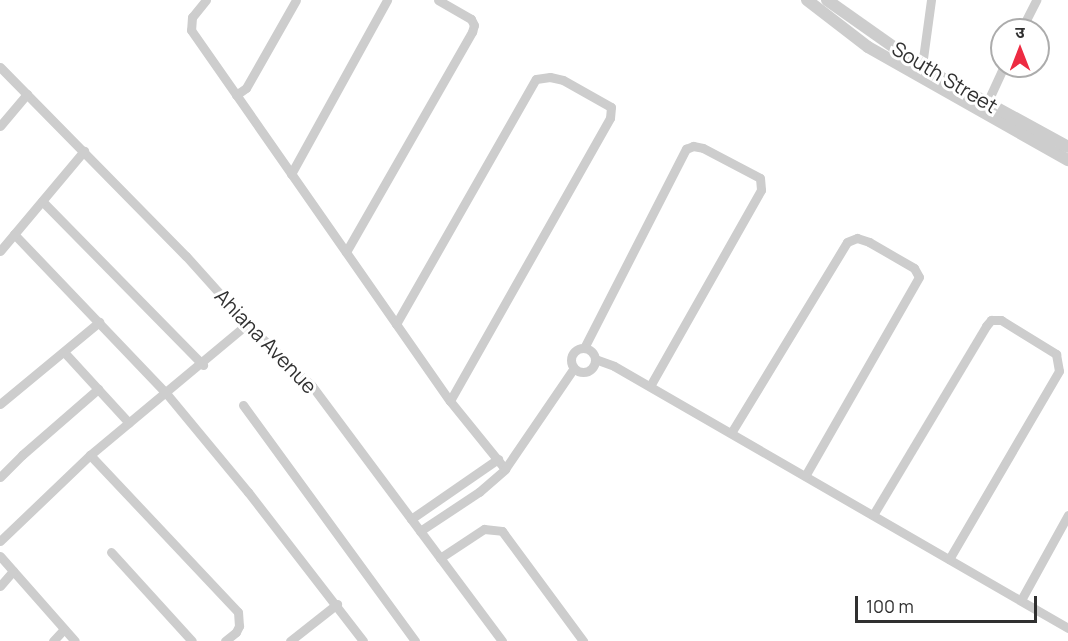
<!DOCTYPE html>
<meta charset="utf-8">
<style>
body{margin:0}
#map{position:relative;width:1068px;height:641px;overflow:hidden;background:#fff;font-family:Manrope,"Noto Sans Devanagari",sans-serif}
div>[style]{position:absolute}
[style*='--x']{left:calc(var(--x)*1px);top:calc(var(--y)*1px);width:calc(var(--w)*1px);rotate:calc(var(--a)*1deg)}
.minor>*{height:9px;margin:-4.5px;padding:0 4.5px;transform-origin:4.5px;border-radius:4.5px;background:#cdcdcd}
.minor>.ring{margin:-4.5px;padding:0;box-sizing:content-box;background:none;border:9px solid #cdcdcd;border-radius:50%}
.tertiary>*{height:12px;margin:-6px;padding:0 6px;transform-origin:6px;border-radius:6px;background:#cdcdcd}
span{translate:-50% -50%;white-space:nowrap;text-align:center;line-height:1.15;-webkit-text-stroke:6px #fff;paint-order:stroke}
.street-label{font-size:20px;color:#303030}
.north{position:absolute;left:990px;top:18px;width:60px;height:60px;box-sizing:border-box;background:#fff;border:2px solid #acacac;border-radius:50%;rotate:0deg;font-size:16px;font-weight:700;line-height:24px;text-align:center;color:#303030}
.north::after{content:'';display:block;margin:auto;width:21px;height:27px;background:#ed2b42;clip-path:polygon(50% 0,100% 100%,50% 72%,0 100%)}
.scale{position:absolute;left:855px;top:596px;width:182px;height:27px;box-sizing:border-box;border:3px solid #303030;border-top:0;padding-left:8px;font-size:18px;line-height:21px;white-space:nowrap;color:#303030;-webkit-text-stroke:4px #fff;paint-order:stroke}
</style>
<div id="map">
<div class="minor">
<div style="--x:206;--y:0;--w:22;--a:129"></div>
<div style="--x:192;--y:17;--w:13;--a:94"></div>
<div style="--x:191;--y:30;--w:452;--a:55.1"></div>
<div style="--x:450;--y:401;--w:87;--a:51"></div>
<div style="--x:1021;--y:30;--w:34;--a:-63"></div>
<div style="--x:0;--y:67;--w:265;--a:45.5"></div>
<div style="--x:186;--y:256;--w:91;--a:48.1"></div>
<div style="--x:247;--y:324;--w:90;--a:43.6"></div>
<div style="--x:312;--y:386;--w:318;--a:53.3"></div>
<div style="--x:921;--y:73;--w:74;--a:-82.2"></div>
<div style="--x:236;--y:95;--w:12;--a:-35"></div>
<div style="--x:246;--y:88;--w:101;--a:-60.4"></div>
<div style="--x:987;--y:103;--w:41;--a:-65.3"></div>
<div style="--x:0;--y:126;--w:42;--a:-49.8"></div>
<div style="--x:291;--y:174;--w:199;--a:-61.1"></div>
<div style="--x:42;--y:201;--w:230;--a:45.5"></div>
<div style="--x:14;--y:234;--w:220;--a:46.3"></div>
<div style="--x:166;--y:393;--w:129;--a:50.4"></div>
<div style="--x:248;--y:492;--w:188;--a:52.3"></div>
<div style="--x:0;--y:251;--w:131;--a:-50"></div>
<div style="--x:346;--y:252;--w:254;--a:-60.2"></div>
<div style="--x:472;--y:32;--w:7;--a:-74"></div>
<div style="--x:474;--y:25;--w:7;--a:-117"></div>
<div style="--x:471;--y:19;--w:38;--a:-150"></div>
<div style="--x:396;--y:324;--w:282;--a:-60.3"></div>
<div style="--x:536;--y:79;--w:14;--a:-8"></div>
<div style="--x:550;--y:77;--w:13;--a:13"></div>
<div style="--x:563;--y:80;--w:55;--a:29.4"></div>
<div style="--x:611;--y:107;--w:11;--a:95"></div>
<div style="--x:610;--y:118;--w:325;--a:119.5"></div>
<div style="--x:584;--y:348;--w:224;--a:-62.9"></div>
<div style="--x:686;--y:149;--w:8;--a:-23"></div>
<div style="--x:693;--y:146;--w:10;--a:11"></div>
<div style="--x:703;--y:148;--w:64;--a:27.8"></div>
<div style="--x:760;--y:178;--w:12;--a:85"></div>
<div style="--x:761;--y:190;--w:225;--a:119.5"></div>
<div class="ring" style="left:571px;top:348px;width:15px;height:15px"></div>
<div style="--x:64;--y:352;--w:96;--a:47.5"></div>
<div style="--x:595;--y:359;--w:20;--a:20"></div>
<div style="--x:614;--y:366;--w:524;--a:29.99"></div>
<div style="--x:0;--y:404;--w:129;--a:-39.6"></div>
<div style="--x:243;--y:405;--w:292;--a:53.9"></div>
<div style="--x:731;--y:433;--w:223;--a:-58.7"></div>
<div style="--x:847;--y:242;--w:11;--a:-22"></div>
<div style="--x:857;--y:238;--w:13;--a:18"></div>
<div style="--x:869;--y:242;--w:52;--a:30"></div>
<div style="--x:914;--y:268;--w:10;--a:61"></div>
<div style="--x:919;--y:277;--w:229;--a:119.8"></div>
<div style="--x:0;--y:477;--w:31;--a:-45"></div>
<div style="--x:22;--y:455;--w:101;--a:-41"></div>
<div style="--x:873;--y:515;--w:220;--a:-59.1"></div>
<div style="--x:986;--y:326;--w:8;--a:-50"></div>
<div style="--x:991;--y:320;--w:10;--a:0"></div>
<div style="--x:1001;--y:320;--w:65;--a:31.7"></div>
<div style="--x:1056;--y:354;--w:17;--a:80"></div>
<div style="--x:1059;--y:371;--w:218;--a:120.3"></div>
<div style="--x:411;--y:519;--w:106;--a:-34.6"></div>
<div style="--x:420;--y:531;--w:71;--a:-33.5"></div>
<div style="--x:479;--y:492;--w:35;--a:-41"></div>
<div style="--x:505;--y:469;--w:122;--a:-55.7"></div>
<div style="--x:0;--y:541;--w:124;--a:-43.7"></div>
<div style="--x:111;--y:552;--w:120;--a:47.7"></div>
<div style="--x:0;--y:556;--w:113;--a:48.6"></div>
<div style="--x:440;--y:558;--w:53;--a:-33.4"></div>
<div style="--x:484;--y:529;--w:18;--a:6"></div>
<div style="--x:502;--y:531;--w:137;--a:53.6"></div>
<div style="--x:0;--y:586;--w:20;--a:-49"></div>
<div style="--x:1021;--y:600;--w:97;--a:-61.1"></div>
<div style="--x:53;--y:641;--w:16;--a:-47"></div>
<div style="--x:225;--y:641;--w:14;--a:-39"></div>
<div style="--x:236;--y:632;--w:7;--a:-63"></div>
<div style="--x:239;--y:626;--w:14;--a:-94"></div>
<div style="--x:238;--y:612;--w:216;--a:-133.3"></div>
<div style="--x:90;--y:455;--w:204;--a:-39.8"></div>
<div style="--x:290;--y:641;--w:60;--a:-38.2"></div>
</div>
<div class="tertiary">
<div style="--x:807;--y:0;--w:77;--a:37.6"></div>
<div style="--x:868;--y:47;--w:230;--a:29.5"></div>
<div style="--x:827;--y:0;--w:116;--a:35.2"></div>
<div style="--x:922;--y:67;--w:166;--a:28.7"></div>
</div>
<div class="street-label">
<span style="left:945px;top:77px;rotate:31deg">South Street</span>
<span style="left:266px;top:341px;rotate:46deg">Ahiana Avenue</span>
</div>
<div class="north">उ</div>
<div class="scale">100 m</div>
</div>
